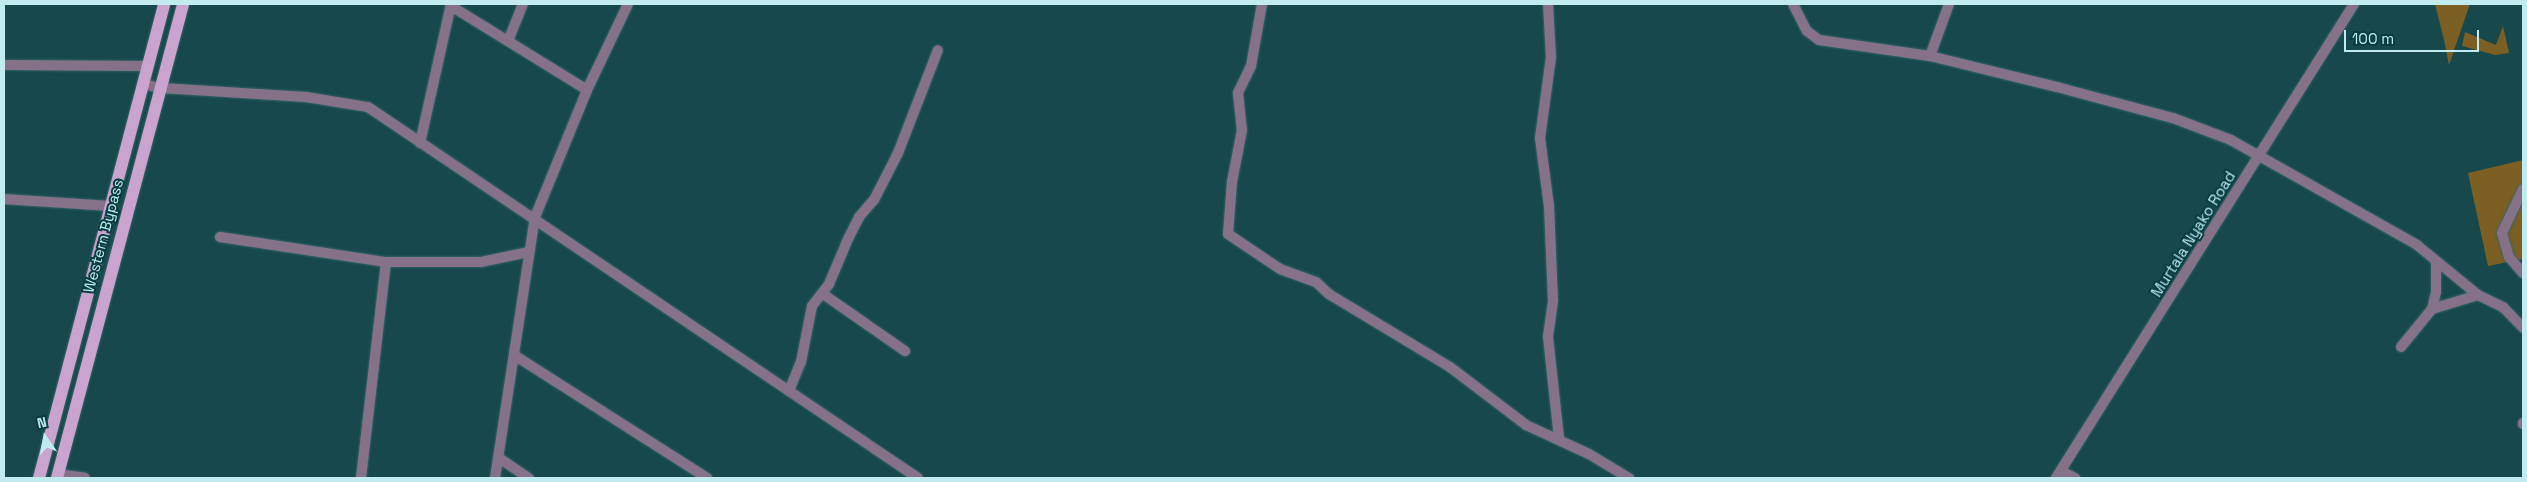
<!DOCTYPE html>
<style>
body{margin:0}
#map{position:relative;width:2527px;height:482px;overflow:hidden;background:#16484c;font-family:"Space Grotesk",sans-serif}
div>[style]{position:absolute}
[style*='--x']{left:calc(var(--x)*1px);top:calc(var(--y)*1px);width:calc(var(--w)*1px);rotate:calc(var(--a)*1deg)}
.green>*{inset:0;background:#7c5f22}
.roads{filter:drop-shadow(0 0 1px #356569) drop-shadow(0 0 1px #356569)}
.minor>*{height:10px;margin:-5px;padding:0 5px;transform-origin:5px;border-radius:5px;background:#867288}
.tertiary>*{height:10px;margin:-5px;padding:0 5px;transform-origin:5px;border-radius:5px;background:#867288}
.primary>*{height:12px;margin:-6px;padding:0 6px;transform-origin:6px;border-radius:6px;background:#caa3ce}
span{translate:-50% -50%;white-space:nowrap;text-align:center;line-height:1.15;-webkit-text-stroke:4px #073d42;paint-order:stroke}
.street-label{font-size:15px;color:#c1ebef}
.frame{position:absolute;inset:0;border:5px solid #c1ebef;pointer-events:none}
.north{position:absolute;left:20px;top:412px;width:50px;height:50px;-webkit-text-stroke:4px #073d42;paint-order:stroke;rotate:348deg;font-size:14px;font-weight:700;line-height:20px;text-align:center;color:#c1ebef}
.north::after{content:'';display:block;margin:auto;width:18px;height:22px;background:#c1ebef;clip-path:polygon(50% 0,100% 100%,50% 72%,0 100%)}
.scale{position:absolute;left:2344px;top:30px;width:135px;height:22px;box-sizing:border-box;border:2px solid #c1ebef;border-top:0;padding-left:6px;font-size:15px;line-height:18px;white-space:nowrap;color:#c1ebef;-webkit-text-stroke:4px #073d42;paint-order:stroke}
</style>
<div id="map">
<div class="green">
<div style="clip-path:polygon(2435px 4px,2470px 4px,2449px 65px,2444px 40px)"></div>
<div style="clip-path:polygon(2503px 26px,2509px 53px,2495px 55px,2462px 46px,2465px 32px,2496px 45px)"></div>
<div style="clip-path:polygon(2523px 160px,2523px 259px,2488px 266px,2468px 173px)"></div>
</div>
<div class="roads">
<div class="minor">
<div style="--x:1262;--y:4;--w:63;--a:100.1"></div>
<div style="--x:1251;--y:66;--w:30;--a:116"></div>
<div style="--x:1238;--y:93;--w:37;--a:84"></div>
<div style="--x:1242;--y:130;--w:53;--a:100.9"></div>
<div style="--x:1232;--y:182;--w:52;--a:94.4"></div>
<div style="--x:1228;--y:234;--w:63;--a:33.9"></div>
<div style="--x:1280;--y:269;--w:38;--a:20"></div>
<div style="--x:1316;--y:282;--w:18;--a:43"></div>
<div style="--x:1329;--y:294;--w:141;--a:31.1"></div>
<div style="--x:1450;--y:367;--w:96;--a:37.3"></div>
<div style="--x:1526;--y:425;--w:69;--a:24.7"></div>
<div style="--x:1589;--y:454;--w:47;--a:31"></div>
<div style="--x:1548;--y:4;--w:53;--a:86.8"></div>
<div style="--x:1551;--y:57;--w:82;--a:97.7"></div>
<div style="--x:1540;--y:138;--w:69;--a:82.5"></div>
<div style="--x:1549;--y:206;--w:95;--a:87.6"></div>
<div style="--x:1553;--y:301;--w:36;--a:98"></div>
<div style="--x:1548;--y:337;--w:103;--a:83.8"></div>
<div style="--x:1793;--y:4;--w:30;--a:63"></div>
<div style="--x:1807;--y:31;--w:15;--a:37"></div>
<div style="--x:1819;--y:40;--w:112;--a:8.2"></div>
<div style="--x:1930;--y:56;--w:131;--a:13.7"></div>
<div style="--x:2057;--y:87;--w:120;--a:15"></div>
<div style="--x:2173;--y:118;--w:62;--a:20.8"></div>
<div style="--x:2231;--y:140;--w:214;--a:29.4"></div>
<div style="--x:2417;--y:245;--w:79;--a:39.3"></div>
<div style="--x:451;--y:6;--w:160;--a:31.7"></div>
<div style="--x:508;--y:41;--w:40;--a:-68"></div>
<div style="--x:1930;--y:56;--w:55;--a:-69.9"></div>
<div style="--x:4;--y:65;--w:144;--a:0.4"></div>
<div style="--x:143;--y:84;--w:18;--a:13"></div>
<div style="--x:161;--y:88;--w:145;--a:3.6"></div>
<div style="--x:306;--y:97;--w:63;--a:9.2"></div>
<div style="--x:368;--y:107;--w:663;--a:34"></div>
<div style="--x:420;--y:143;--w:142;--a:-77.4"></div>
<div style="--x:2523;--y:189;--w:49;--a:115.5"></div>
<div style="--x:2502;--y:233;--w:25;--a:74"></div>
<div style="--x:2509;--y:257;--w:21;--a:49"></div>
<div style="--x:4;--y:199;--w:106;--a:3.8"></div>
<div style="--x:220;--y:237;--w:168;--a:8.6"></div>
<div style="--x:386;--y:262;--w:95;--a:0"></div>
<div style="--x:481;--y:262;--w:48;--a:-12"></div>
<div style="--x:2436;--y:262;--w:30;--a:90"></div>
<div style="--x:2436;--y:292;--w:17;--a:103"></div>
<div style="--x:2432;--y:309;--w:48;--a:-16.9"></div>
<div style="--x:2478;--y:295;--w:28;--a:26"></div>
<div style="--x:2503;--y:307;--w:29;--a:46"></div>
<div style="--x:823;--y:294;--w:100;--a:34.8"></div>
<div style="--x:2401;--y:347;--w:49;--a:-50.8"></div>
<div style="--x:514;--y:355;--w:229;--a:32.5"></div>
<div style="--x:789;--y:391;--w:31;--a:-68"></div>
<div style="--x:801;--y:362;--w:57;--a:-78.9"></div>
<div style="--x:812;--y:306;--w:28;--a:-52"></div>
<div style="--x:829;--y:284;--w:49;--a:-67.1"></div>
<div style="--x:848;--y:239;--w:25;--a:-63"></div>
<div style="--x:859;--y:217;--w:23;--a:-49"></div>
<div style="--x:874;--y:200;--w:53;--a:-62.9"></div>
<div style="--x:898;--y:153;--w:110;--a:-68.8"></div>
<div style="--x:2523;--y:424;--w:1;--a:-90"></div>
<div style="--x:499;--y:458;--w:36;--a:34"></div>
<div style="--x:2061;--y:471;--w:16;--a:27"></div>
<div style="--x:58;--y:474;--w:27;--a:8"></div>
<div style="--x:361;--y:478;--w:217;--a:-83.4"></div>
<div style="--x:495;--y:478;--w:264;--a:-81.3"></div>
<div style="--x:535;--y:217;--w:137;--a:-67.7"></div>
<div style="--x:587;--y:90;--w:95;--a:-64.5"></div>
</div>
<div class="tertiary">
<div style="--x:2056;--y:478;--w:560;--a:-57.84"></div>
</div>
<div class="primary">
<div style="--x:39;--y:478;--w:490;--a:-75.2"></div>
<div style="--x:57;--y:478;--w:490;--a:-75.1"></div>
</div>
</div>
<div class="street-label">
<span style="left:2193px;top:234px;rotate:-58deg">Murtala Nyako Road</span>
<span style="left:103px;top:236px;rotate:-75deg">Western Bypass</span>
</div>
<div class="frame"></div>
<div class="north">N</div>
<div class="scale">100 m</div>
</div>
